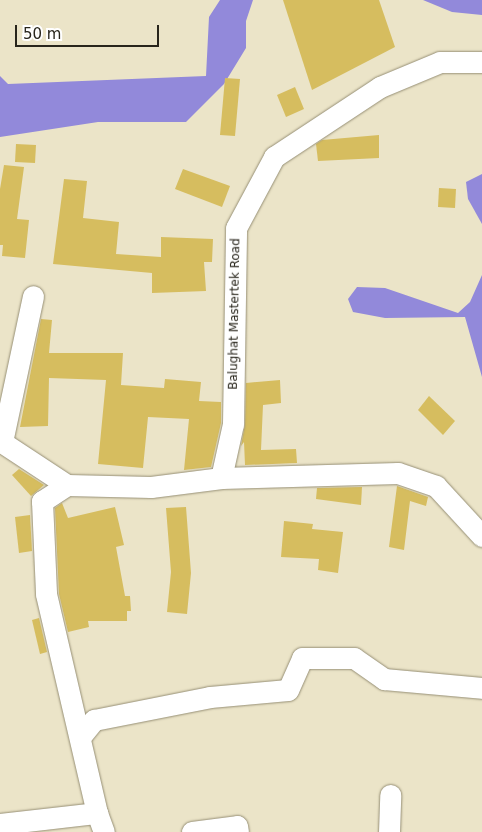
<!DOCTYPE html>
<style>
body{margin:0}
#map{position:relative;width:482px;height:832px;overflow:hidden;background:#ebe4c8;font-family:"DejaVu Sans",sans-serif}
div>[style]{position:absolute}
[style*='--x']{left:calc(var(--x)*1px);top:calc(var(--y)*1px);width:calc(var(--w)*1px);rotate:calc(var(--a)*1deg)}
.water>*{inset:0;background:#9289da}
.building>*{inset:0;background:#d6bd5f}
.roads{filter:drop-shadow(0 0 1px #968f75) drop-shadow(0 0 1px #968f75)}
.street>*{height:21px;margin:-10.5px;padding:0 10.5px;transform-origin:10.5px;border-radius:10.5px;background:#fff}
span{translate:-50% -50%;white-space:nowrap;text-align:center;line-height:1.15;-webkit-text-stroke:4px #fff;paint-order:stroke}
.street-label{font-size:12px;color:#28251b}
.scale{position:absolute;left:15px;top:25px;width:144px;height:22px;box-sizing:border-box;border:2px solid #28251b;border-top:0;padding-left:6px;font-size:15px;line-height:18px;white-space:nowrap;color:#28251b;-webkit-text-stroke:4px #fff;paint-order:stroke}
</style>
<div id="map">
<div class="water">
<div style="clip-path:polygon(220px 0,253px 0,246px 21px,246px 48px,224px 84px,186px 122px,98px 122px,0 137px,0 76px,8px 84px,206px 76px,209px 17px)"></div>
<div style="clip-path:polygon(423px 0,482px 0,482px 15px,452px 12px)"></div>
<div style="clip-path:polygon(482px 174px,482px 224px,468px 199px,466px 182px)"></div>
<div style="clip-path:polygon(482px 275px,482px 377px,465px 317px,385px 318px,353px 312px,348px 299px,357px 287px,385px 288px,458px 313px,470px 302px)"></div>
</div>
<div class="building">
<div style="clip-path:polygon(283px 0,379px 0,395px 47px,312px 90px)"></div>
<div style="clip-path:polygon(225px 78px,240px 79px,235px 136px,220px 135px)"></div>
<div style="clip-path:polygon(295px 87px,304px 109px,286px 117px,277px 95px)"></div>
<div style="clip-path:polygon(379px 135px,379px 158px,318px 161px,316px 144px,322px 140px)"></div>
<div style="clip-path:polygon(16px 144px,36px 145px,35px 163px,15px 162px)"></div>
<div style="clip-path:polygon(4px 165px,24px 167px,17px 219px,29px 220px,25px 258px,2px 256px,3px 245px,0 245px,0 189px)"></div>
<div style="clip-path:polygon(183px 169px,230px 186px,222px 207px,175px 189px)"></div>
<div style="clip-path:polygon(64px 179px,87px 181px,83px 218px,119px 222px,116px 254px,161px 257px,161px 237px,213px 239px,212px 262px,204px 262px,206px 291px,152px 293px,152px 273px,53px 264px)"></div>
<div style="clip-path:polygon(439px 188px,456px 189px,455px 208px,438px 207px)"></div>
<div style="clip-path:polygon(41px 319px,52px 320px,49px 353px,123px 353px,121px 385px,164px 388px,165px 379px,201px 382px,199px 401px,221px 402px,221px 423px,211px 467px,184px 470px,189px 419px,148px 417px,143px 468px,98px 464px,106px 380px,49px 378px,48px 426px,20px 427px)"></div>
<div style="clip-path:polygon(280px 380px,281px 403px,263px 405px,261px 450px,296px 449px,297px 463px,245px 465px,244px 442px,241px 446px,245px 424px,246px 383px)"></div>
<div style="clip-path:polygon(429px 396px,455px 421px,443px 435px,418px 410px)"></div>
<div style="clip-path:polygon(19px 469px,44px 485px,31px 496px,12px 475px)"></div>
<div style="clip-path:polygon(397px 486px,428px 497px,426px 506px,410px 501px,404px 550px,389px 547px)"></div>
<div style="clip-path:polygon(362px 487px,361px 505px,316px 499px,317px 488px)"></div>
<div style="clip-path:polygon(62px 503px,68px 518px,115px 507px,124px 545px,116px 547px,125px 596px,130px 596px,131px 611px,127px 611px,127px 621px,88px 621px,89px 627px,68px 632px,59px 594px,55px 508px)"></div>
<div style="clip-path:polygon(186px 507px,191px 573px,187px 614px,167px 612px,171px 572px,166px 508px)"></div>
<div style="clip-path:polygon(30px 515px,32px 551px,19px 553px,15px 517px)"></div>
<div style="clip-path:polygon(284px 521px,313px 524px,312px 529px,343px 532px,338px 573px,318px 570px,319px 559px,281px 557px)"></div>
<div style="clip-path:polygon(39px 618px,47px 652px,40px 654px,32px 620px)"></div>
</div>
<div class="roads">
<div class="street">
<div style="--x:0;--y:441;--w:80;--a:33.3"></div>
<div style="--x:67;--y:485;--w:84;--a:1.4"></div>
<div style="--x:151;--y:487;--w:71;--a:-7.3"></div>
<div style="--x:221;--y:478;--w:55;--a:-77.5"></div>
<div style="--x:233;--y:424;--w:196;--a:-89.1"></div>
<div style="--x:236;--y:228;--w:81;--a:-61.8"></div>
<div style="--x:274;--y:157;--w:127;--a:-33.4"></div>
<div style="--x:380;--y:87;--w:65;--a:-22.6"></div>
<div style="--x:440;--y:62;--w:42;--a:0"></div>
<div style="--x:2;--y:442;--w:149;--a:-78"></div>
<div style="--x:221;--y:478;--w:177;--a:-1.6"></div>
<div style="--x:398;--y:473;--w:40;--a:18.9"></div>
<div style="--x:436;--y:486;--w:68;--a:47.4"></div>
<div style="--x:67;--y:485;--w:30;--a:147"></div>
<div style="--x:42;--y:501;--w:93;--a:87.5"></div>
<div style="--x:46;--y:594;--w:225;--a:76.9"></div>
<div style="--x:81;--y:736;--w:21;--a:-51"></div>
<div style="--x:94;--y:720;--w:118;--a:-11.2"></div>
<div style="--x:210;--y:697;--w:78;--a:-5.1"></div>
<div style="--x:288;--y:690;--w:35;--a:-66"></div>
<div style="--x:302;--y:658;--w:52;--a:0"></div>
<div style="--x:354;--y:658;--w:37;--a:35"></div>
<div style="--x:384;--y:679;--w:98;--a:5.2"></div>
<div style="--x:0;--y:824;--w:98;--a:-6.5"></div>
<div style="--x:97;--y:813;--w:20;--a:70"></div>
<div style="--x:192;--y:832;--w:45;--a:-7.6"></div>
<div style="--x:237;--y:826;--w:6;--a:81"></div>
<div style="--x:389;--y:832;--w:37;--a:-88"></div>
</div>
</div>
<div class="street-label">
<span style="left:235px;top:314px;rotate:-89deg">Balughat Mastertek Road</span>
</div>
<div class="scale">50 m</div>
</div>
